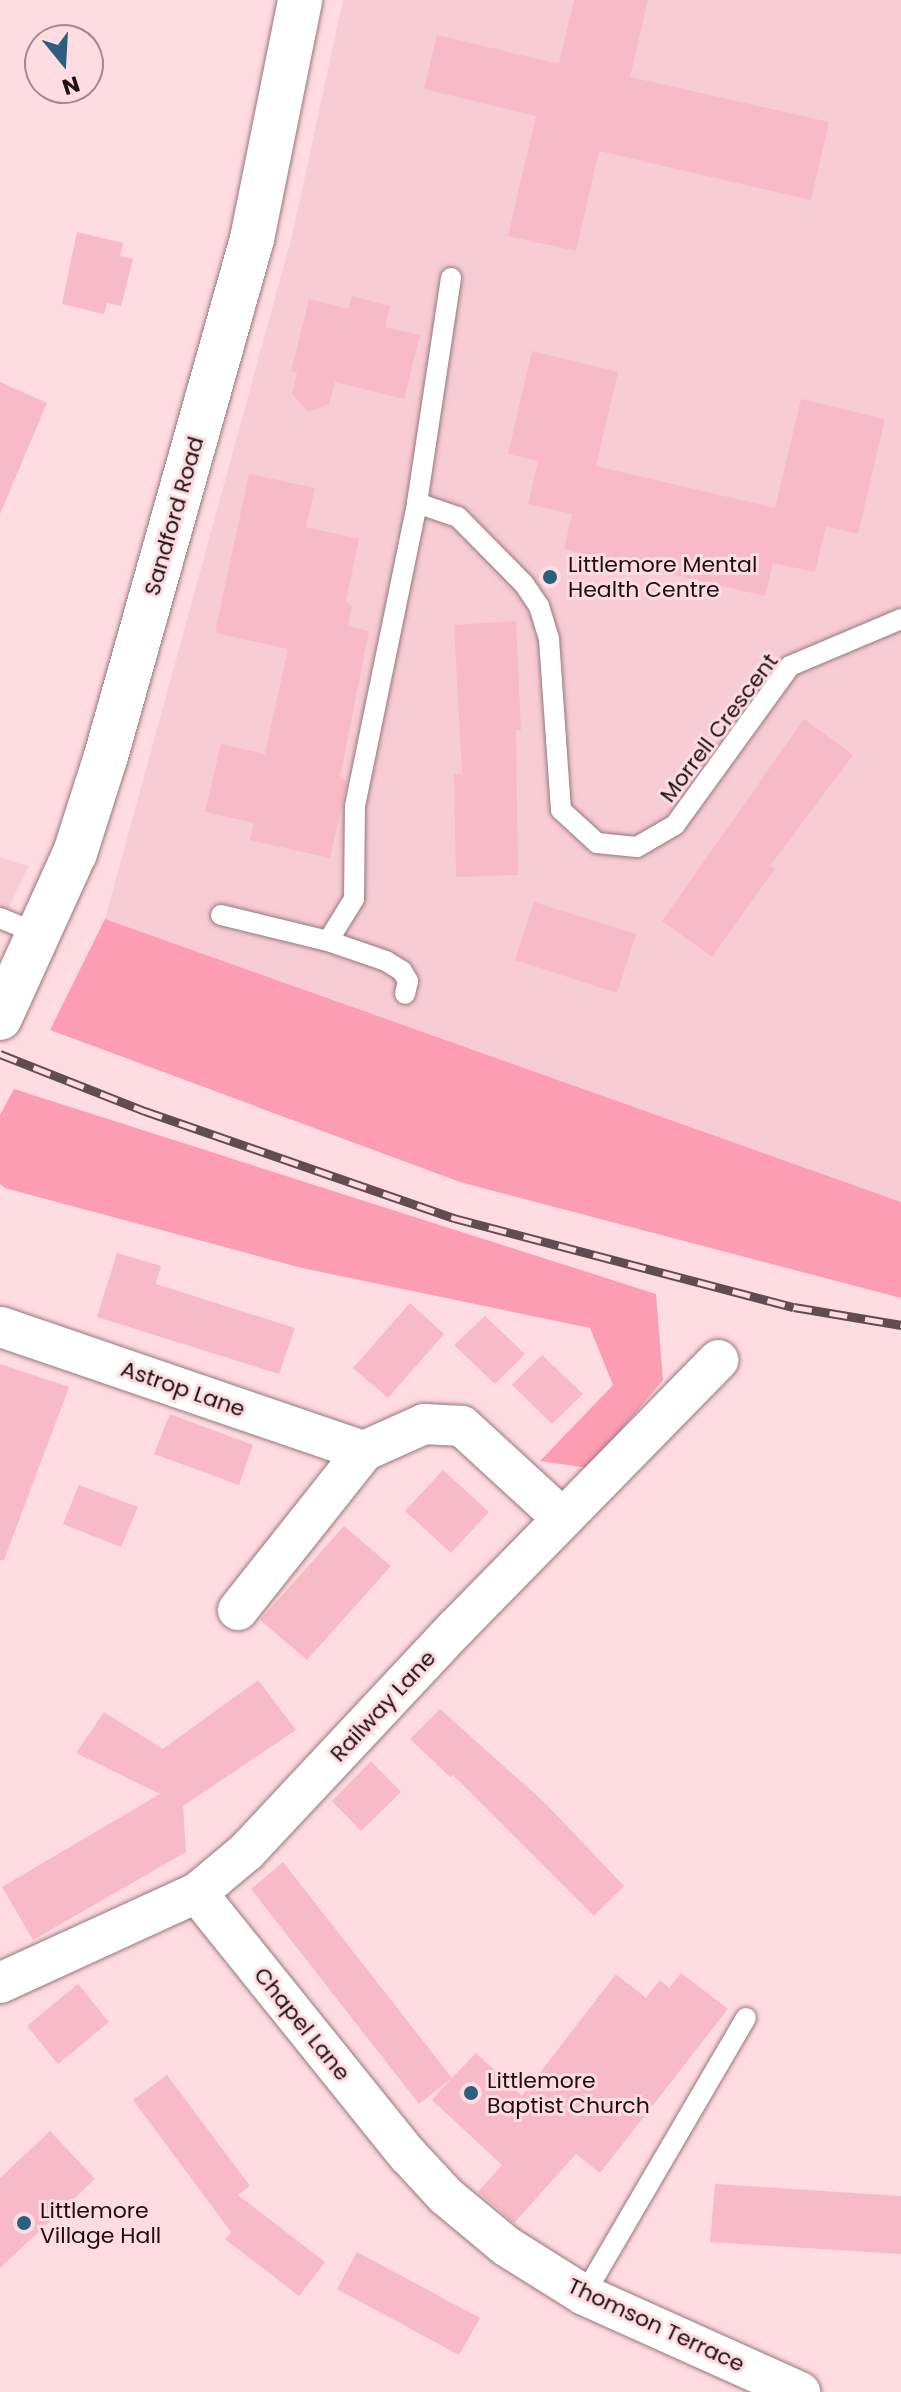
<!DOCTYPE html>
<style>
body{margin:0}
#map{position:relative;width:901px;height:2392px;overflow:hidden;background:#ffdbe2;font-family:Poppins,sans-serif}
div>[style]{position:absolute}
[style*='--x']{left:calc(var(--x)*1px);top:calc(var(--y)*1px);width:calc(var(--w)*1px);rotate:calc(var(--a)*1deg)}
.built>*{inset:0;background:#f8ccd5}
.green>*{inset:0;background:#fc9db4}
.building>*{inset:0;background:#f8bac7}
.roads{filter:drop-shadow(0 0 2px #97777e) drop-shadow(0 0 2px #97777e)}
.lane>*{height:20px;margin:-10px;padding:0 10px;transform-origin:10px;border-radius:10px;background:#fff}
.street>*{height:40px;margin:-20px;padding:0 20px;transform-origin:20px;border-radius:20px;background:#fff}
.secondary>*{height:44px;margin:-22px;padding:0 22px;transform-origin:22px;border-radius:22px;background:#fff}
.rail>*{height:9px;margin-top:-4.5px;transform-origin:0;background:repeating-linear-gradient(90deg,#ffdbe2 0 18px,#604d51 0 36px);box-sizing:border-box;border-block:2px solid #604d51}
.dots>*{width:22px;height:22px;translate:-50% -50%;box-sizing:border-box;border:4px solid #ffdbe2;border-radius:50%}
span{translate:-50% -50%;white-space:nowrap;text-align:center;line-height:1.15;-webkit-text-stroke:6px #ffdbe2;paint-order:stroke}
.street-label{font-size:22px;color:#1c1013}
.poi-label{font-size:22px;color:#1c1013}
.left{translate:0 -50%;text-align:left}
.north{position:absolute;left:24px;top:24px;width:80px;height:80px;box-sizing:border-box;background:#ffdbe2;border:2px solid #a48a8f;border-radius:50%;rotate:162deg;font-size:22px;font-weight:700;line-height:32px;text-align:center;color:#1c1013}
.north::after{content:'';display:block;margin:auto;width:28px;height:36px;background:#2b5f7b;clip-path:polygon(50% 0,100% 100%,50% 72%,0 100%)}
</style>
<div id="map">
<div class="built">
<div style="clip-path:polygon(343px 0,901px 0,901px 1202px,105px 919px,292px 236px)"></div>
<div style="clip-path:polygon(0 857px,29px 866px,0 925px)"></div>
</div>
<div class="green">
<div style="clip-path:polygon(105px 919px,901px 1202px,901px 1298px,460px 1182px,50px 1030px)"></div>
<div style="clip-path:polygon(14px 1089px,656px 1294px,663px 1380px,589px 1468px,540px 1461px,613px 1385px,590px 1328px,302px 1268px,5px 1188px,0 1184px,0 1115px)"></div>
</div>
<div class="building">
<div style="clip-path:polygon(574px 0,648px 0,630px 77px,829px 122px,811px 200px,599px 151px,576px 251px,508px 236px,536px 116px,424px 89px,437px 35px,559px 64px)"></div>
<div style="clip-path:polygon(77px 232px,123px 243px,120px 256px,133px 259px,121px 306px,107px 303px,104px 314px,62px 304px)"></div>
<div style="clip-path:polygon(352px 296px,390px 306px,385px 327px,420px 335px,404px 399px,335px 382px,329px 404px,308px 412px,292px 394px,297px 373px,291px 371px,309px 299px,349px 309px)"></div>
<div style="clip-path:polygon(532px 351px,618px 372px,596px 466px,775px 508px,801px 399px,885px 419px,858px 534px,826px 526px,815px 572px,773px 563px,765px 596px,564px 549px,572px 514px,528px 504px,538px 461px,508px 454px)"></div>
<div style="clip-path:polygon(0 382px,47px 403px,0 514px)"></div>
<div style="clip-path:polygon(249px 474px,315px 488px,306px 527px,359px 539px,346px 601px,352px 606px,348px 626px,369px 631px,340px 777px,347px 782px,330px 858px,250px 840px,254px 823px,205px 812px,221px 744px,265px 754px,288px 649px,215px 633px)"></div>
<div style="clip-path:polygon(516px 621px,521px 730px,516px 730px,518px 875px,456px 877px,454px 774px,462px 774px,454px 625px)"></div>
<div style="clip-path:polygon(804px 719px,853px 755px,770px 866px,775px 869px,712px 957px,662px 921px)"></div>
<div style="clip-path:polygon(534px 902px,636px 934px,617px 993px,515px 960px)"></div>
<div style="clip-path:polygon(117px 1253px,161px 1266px,156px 1284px,295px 1328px,279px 1374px,97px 1317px)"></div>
<div style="clip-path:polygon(410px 1303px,444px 1334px,388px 1398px,353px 1368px)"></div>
<div style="clip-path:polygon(485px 1316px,525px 1354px,495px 1384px,454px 1345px)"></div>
<div style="clip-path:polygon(542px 1355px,583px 1394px,552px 1424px,512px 1385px)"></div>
<div style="clip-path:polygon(0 1364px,69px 1387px,4px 1560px,0 1560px)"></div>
<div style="clip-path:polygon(170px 1414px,253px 1445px,239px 1485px,154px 1454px)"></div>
<div style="clip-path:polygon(443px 1470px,489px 1512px,451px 1553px,405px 1511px)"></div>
<div style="clip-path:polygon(79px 1485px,138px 1507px,121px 1547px,63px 1524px)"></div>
<div style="clip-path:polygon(344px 1526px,391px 1566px,307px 1660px,260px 1620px)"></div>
<div style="clip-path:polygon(258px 1680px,296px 1730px,183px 1806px,186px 1852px,33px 1940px,2px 1887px,160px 1794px,76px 1753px,104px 1712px,163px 1749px)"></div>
<div style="clip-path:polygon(440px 1709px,545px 1803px,624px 1886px,594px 1916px,453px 1775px,450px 1777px,410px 1739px)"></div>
<div style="clip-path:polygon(371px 1761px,401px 1792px,361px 1831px,332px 1801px)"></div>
<div style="clip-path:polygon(283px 1862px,452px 2078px,476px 2053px,522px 2096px,616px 1974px,646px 1998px,660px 1980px,669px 1988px,681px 1973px,728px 2009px,600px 2173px,576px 2154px,514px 2223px,478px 2192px,502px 2165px,432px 2100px,452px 2078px,419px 2104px,251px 1889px)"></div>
<div style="clip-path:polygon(78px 1984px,109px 2022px,58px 2064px,27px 2026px)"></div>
<div style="clip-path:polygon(167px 2075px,250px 2186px,238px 2195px,325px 2262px,299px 2296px,225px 2239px,231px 2232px,133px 2100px)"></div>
<div style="clip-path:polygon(50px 2131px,95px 2179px,0 2268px,0 2178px)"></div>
<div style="clip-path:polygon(715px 2184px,901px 2196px,901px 2254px,710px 2242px)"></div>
<div style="clip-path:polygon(357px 2252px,480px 2318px,459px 2355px,337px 2289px)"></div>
</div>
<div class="roads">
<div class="lane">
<div style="--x:451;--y:278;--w:228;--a:98.6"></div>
<div style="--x:417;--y:503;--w:43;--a:18.9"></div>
<div style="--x:458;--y:517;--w:94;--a:45.4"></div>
<div style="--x:524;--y:584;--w:27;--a:56"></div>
<div style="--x:539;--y:606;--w:34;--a:73"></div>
<div style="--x:549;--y:639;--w:171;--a:86"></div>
<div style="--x:561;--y:810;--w:49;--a:42.5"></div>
<div style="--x:597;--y:843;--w:40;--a:5.7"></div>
<div style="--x:637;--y:847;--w:44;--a:-30.1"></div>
<div style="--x:675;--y:825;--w:196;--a:-54.1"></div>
<div style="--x:790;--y:666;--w:121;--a:-22.9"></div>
<div style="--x:221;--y:915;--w:110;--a:13.7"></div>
<div style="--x:328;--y:941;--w:61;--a:19"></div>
<div style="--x:386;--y:961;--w:19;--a:32"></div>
<div style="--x:402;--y:971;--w:12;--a:59"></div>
<div style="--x:408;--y:981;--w:13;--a:103"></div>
<div style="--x:0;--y:918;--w:42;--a:22.3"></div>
<div style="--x:328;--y:941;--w:49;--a:-58.2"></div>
<div style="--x:354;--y:899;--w:93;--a:-89.4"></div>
<div style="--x:355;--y:806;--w:309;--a:-78.4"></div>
<div style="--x:584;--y:2295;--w:321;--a:-59.7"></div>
</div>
<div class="street">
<div style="--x:1;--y:1327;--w:384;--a:18.9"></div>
<div style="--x:364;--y:1451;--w:66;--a:-24.2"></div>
<div style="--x:424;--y:1424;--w:38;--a:3"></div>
<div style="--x:462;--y:1426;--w:136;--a:42.6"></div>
<div style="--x:238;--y:1610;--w:203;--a:-51.6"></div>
<div style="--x:197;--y:1893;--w:336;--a:51.2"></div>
<div style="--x:408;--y:2155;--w:56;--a:47.2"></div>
<div style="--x:446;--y:2196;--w:78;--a:39.8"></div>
<div style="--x:506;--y:2246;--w:92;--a:32.1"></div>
<div style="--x:584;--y:2295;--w:237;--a:24.2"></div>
<div style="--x:0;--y:1983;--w:217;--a:-24.6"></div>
<div style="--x:197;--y:1893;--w:65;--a:-40"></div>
<div style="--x:247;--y:1851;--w:306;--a:-46.9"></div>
<div style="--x:456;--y:1628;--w:375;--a:-45.6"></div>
</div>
<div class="secondary">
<div style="--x:0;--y:1018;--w:181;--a:-65.6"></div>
<div style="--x:75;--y:853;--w:102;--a:-72.3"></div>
<div style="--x:106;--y:756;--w:537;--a:-74.23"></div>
<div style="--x:252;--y:239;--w:244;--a:-78.6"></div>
</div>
</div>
<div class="rail">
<div style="--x:0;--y:1054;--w:156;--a:21.5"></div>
<div style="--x:145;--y:1111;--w:327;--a:19.1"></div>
<div style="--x:454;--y:1218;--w:351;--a:14.7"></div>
<div style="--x:794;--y:1307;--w:109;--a:9.5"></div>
</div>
<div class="dots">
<div style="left:550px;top:577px;background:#2b5f7b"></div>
<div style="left:471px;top:2093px;background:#2b5f7b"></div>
<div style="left:24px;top:2223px;background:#2b5f7b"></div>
</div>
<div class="street-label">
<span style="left:174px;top:516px;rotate:-74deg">Sandford Road</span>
<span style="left:719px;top:728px;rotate:-53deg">Morrell Crescent</span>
<span style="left:183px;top:1389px;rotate:19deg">Astrop Lane</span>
<span style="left:383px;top:1706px;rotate:-47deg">Railway Lane</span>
<span style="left:302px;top:2024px;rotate:51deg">Chapel Lane</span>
<span style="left:656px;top:2325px;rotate:25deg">Thomson Terrace</span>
</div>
<div class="poi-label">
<span class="left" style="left:568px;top:577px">Littlemore Mental<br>Health Centre</span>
<span class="left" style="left:487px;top:2093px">Littlemore<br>Baptist Church</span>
<span class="left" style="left:40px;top:2223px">Littlemore<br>Village Hall</span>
</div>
<div class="north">N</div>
</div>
